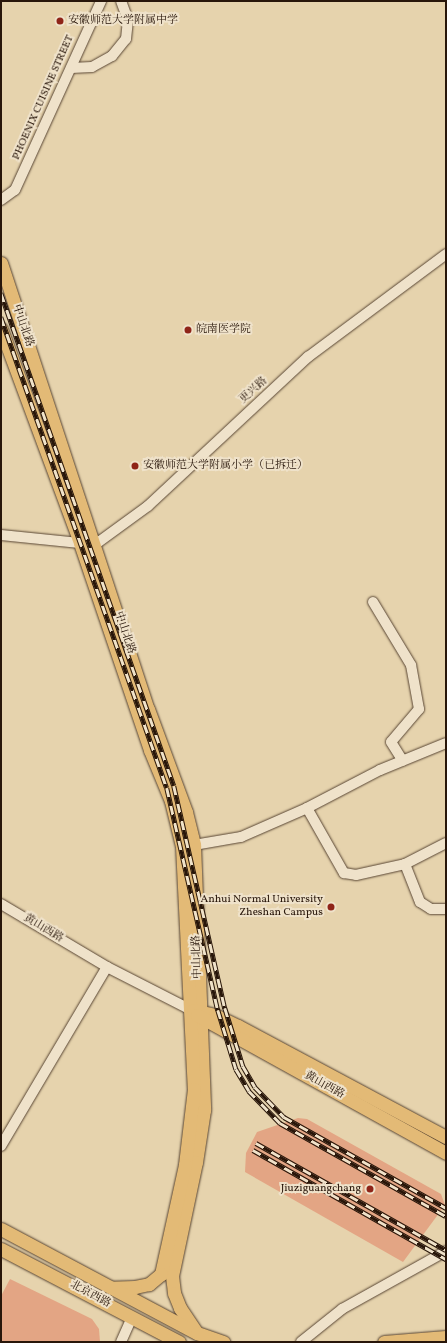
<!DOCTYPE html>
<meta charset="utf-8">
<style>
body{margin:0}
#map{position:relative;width:447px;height:1343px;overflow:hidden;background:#e6d3ad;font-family:Vollkorn,"Noto Serif SC",serif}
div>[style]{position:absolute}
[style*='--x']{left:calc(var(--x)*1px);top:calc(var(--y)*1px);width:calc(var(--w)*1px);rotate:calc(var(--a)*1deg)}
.building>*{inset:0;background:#e3a584}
.roads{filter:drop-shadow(0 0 1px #584533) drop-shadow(0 0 1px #584533)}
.minor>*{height:10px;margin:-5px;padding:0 5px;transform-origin:5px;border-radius:5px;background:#efe2ca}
.major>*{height:13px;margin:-6.5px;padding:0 6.5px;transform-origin:6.5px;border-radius:6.5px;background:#e3ba76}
.rail>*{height:4.5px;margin-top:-2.25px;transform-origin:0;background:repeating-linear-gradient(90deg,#efe2ca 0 9px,#28160a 0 18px);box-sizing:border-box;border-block:1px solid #28160a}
.dots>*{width:11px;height:11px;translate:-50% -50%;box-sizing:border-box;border:2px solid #efe2ca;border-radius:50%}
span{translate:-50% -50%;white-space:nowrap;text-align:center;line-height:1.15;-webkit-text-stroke:4px #efe2ca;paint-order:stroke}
.poi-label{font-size:11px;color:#28160a}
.left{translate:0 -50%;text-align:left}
.right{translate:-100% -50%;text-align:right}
.street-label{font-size:11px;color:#28160a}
.frame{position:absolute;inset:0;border:2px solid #28160a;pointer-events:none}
</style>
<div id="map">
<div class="building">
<div style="clip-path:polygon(298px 1118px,307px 1119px,441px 1194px,445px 1205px,403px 1262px,245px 1172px,246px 1153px,257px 1132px)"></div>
<div style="clip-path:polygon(10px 1279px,92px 1319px,99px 1329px,100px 1342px,1px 1342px,1px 1296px)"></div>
</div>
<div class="roads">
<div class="minor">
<div style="--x:71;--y:68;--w:21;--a:-3"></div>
<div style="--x:92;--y:67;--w:23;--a:-29"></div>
<div style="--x:112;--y:56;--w:22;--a:-51"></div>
<div style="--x:126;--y:39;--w:19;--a:-84"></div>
<div style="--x:128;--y:20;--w:20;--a:-110"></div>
<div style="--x:1;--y:200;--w:17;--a:-36"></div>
<div style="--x:15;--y:190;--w:208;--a:-65.5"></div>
<div style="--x:1;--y:535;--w:79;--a:5.8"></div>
<div style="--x:89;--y:549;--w:73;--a:-36.1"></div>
<div style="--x:148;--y:506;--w:219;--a:-43"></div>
<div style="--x:308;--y:357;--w:172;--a:-36.7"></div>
<div style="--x:373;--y:602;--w:74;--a:58.9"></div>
<div style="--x:411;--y:665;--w:45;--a:79.7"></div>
<div style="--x:419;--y:709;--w:43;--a:130.3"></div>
<div style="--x:391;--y:742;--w:22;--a:58"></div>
<div style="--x:307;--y:808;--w:75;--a:60.4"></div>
<div style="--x:344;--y:873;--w:12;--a:9"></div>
<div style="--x:356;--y:875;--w:50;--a:-12.7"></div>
<div style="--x:405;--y:864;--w:41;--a:68.5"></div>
<div style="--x:420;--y:902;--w:13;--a:32"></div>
<div style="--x:431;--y:909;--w:15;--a:0"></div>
<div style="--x:194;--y:845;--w:48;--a:-9.7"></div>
<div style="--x:241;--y:837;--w:72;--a:-23.7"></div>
<div style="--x:307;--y:808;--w:82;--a:-27.5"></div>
<div style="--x:380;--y:770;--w:71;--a:-22.2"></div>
<div style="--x:405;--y:864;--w:46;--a:-27.1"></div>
<div style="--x:1;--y:904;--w:123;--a:30.7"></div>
<div style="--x:107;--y:967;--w:94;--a:27.1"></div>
<div style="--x:1;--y:1146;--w:208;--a:-59.4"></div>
<div style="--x:121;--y:1342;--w:27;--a:-66"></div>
<div style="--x:301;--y:1342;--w:53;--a:-38.8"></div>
<div style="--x:342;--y:1309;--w:119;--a:-29.1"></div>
</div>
<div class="major">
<div style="--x:1;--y:263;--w:470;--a:71.8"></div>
<div style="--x:148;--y:709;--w:110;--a:69.7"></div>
<div style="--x:186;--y:812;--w:34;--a:76"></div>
<div style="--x:194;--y:845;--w:265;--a:87.8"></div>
<div style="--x:204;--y:1110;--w:53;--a:98.7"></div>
<div style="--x:196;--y:1162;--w:116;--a:101.9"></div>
<div style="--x:172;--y:1276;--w:17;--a:83"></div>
<div style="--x:174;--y:1293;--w:16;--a:68"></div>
<div style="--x:180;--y:1308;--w:30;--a:56"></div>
<div style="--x:1;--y:329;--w:228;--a:69.7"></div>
<div style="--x:80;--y:543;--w:219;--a:71.3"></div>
<div style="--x:150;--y:750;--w:55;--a:67.6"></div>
<div style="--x:171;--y:801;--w:46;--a:76.3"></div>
<div style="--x:182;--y:846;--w:243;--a:87.2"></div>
<div style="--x:194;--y:1089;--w:77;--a:96.8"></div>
<div style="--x:185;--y:1165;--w:112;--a:102.4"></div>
<div style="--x:161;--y:1274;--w:16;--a:140"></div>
<div style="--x:149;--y:1284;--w:14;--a:168"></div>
<div style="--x:135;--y:1287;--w:23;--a:178"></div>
<div style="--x:193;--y:1010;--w:23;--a:13"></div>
<div style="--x:215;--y:1015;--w:25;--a:26"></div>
<div style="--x:238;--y:1026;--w:236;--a:28.1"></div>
<div style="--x:197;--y:1015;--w:285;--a:29"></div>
<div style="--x:1;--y:1229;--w:222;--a:28"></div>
<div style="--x:197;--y:1333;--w:28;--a:19"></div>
<div style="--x:1;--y:1249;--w:201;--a:27.6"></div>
<div style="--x:384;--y:1342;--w:62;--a:-4.6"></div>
</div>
</div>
<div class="rail">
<div style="--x:1;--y:293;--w:522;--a:70.66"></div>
<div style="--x:174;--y:786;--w:228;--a:77.1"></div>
<div style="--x:225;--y:1008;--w:61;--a:72.8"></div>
<div style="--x:243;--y:1066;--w:24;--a:60"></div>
<div style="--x:255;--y:1087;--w:42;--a:46"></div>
<div style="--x:284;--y:1117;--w:186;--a:29.3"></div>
<div style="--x:1;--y:317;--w:499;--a:70.6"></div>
<div style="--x:167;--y:788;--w:228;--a:77.1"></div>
<div style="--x:218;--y:1010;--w:62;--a:73"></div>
<div style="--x:236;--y:1069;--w:26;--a:59"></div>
<div style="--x:249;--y:1091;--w:45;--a:45.9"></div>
<div style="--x:280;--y:1123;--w:190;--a:29.3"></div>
<div style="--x:256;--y:1143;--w:218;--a:29.4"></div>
<div style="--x:253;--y:1150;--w:222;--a:29.5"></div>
</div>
<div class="dots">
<div style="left:60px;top:21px;background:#8f2418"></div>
<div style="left:188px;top:330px;background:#8f2418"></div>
<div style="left:135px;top:466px;background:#8f2418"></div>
<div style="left:331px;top:907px;background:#8f2418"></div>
<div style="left:370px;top:1189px;background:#8f2418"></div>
</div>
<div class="poi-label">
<span class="left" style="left:68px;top:21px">安徽师范大学附属中学</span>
<span class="left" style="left:196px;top:330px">皖南医学院</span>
<span class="left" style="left:143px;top:466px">安徽师范大学附属小学（已拆迁）</span>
<span class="right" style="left:323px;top:907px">Anhui Normal University<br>Zheshan Campus</span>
<span class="right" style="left:361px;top:1189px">Jiuziguangchang</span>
</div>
<div class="street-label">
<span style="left:44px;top:98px;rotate:-66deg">PHOENIX CUISINE STREET</span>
<span style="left:22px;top:326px;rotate:71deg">中山北路</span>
<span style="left:254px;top:391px;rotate:-42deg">更兴路</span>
<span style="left:124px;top:633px;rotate:72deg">中山北路</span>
<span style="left:43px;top:929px;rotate:31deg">黄山西路</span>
<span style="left:198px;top:957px;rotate:-92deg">中山北路</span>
<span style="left:324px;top:1086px;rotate:29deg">黄山西路</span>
<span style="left:90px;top:1295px;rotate:28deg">北京西路</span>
</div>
<div class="frame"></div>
</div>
